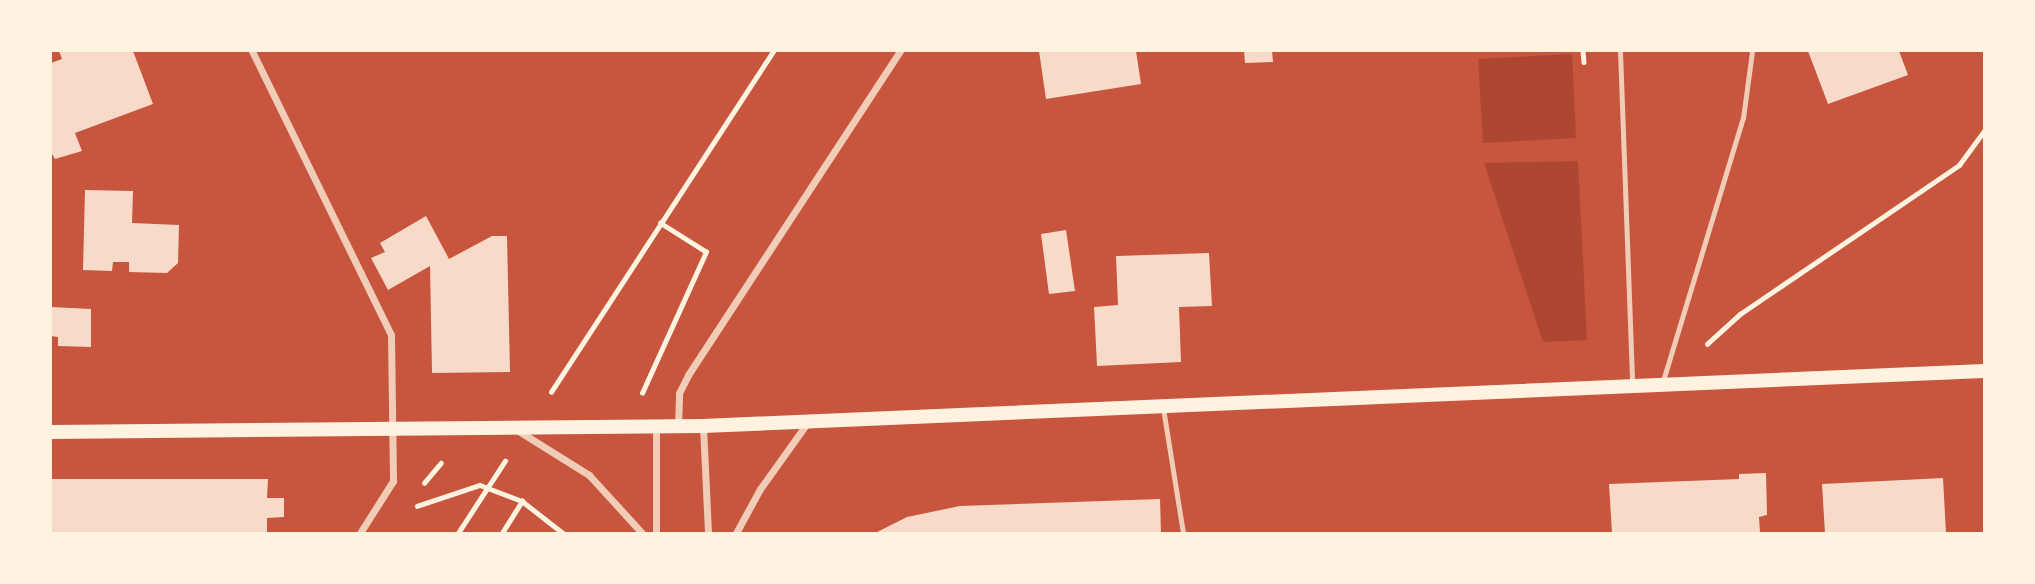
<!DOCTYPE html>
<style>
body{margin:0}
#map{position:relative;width:2035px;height:584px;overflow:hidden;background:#c8553d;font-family:Ubuntu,sans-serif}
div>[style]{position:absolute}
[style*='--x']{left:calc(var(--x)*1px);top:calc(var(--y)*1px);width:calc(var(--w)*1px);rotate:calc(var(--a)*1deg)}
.green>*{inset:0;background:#ae4732}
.building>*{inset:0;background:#f7dbc8}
.path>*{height:4.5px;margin:-2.25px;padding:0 2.25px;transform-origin:2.25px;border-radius:2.25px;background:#fff3e0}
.service>*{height:5px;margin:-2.5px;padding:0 2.5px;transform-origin:2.5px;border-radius:2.5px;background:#f1ccb7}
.minor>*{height:7px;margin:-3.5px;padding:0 3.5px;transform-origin:3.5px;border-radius:3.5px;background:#f1ccb7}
.secondary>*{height:14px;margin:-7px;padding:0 7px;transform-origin:7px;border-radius:7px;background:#fff3e0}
span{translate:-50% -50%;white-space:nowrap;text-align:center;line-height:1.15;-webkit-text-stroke:5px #fff3e0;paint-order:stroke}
.frame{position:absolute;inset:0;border:52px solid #fff3e0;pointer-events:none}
</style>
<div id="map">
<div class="green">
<div style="clip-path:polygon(1572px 54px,1576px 138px,1483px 143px,1478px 59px)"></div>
<div style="clip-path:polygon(1578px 161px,1587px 340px,1543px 342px,1484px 163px)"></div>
</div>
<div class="building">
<div style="clip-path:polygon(59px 51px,133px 51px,153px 104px,75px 133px,82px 151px,55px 159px,51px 152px,51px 63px,62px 59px)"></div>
<div style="clip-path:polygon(1039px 51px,1136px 51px,1141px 84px,1046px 99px)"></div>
<div style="clip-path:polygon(1244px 51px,1272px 51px,1273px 62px,1245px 63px)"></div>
<div style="clip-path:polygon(1808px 51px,1899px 51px,1908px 75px,1828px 104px)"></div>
<div style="clip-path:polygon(85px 190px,133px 191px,132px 223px,179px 225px,178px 263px,167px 273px,129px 272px,129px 262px,113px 262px,112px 271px,83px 270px)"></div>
<div style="clip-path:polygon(426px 216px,449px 259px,492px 236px,507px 236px,510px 372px,432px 373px,430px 266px,388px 290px,371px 258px,385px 252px,380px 243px)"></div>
<div style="clip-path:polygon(1066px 230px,1075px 291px,1049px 294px,1041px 234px)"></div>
<div style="clip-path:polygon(1209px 253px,1212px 306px,1179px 307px,1181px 362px,1097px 366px,1094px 307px,1118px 305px,1116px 256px)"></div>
<div style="clip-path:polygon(51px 307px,91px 309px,91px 347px,58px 346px,58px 337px,51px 336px)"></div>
<div style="clip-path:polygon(1766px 473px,1767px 515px,1759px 517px,1760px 533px,1612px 533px,1609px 484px,1739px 479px,1739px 474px)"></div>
<div style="clip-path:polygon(1943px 478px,1946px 533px,1825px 533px,1822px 484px)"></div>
<div style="clip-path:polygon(51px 479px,268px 479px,267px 498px,284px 498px,284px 517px,267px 518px,267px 533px,51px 533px)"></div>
<div style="clip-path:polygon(1160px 499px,1161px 533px,875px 533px,907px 517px,960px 506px)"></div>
</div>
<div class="path">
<div style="--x:1583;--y:51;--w:11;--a:85"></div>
<div style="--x:1707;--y:344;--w:45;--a:-42.3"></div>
<div style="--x:1740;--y:314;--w:265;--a:-34.2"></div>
<div style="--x:1959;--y:165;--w:42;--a:-53.7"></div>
<div style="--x:551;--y:392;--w:407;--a:-56.9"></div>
<div style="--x:642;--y:393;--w:155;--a:-65.6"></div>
<div style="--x:706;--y:252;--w:54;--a:-147.8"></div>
<div style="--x:424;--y:483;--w:26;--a:-50"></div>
<div style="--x:417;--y:506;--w:66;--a:-18.4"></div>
<div style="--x:480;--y:485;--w:45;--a:20.9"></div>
<div style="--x:522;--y:501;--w:52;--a:38"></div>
<div style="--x:458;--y:533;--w:86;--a:-56.9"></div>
<div style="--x:502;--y:533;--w:38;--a:-58"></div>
</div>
<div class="service">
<div style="--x:1620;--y:51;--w:335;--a:87.9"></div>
<div style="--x:1662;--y:384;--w:278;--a:-73.1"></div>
<div style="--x:1743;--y:118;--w:68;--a:-82.3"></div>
<div style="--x:1163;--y:408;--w:127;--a:80.9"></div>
</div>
<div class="minor">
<div style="--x:252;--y:51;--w:316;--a:63.9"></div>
<div style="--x:391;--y:335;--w:146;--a:89.2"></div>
<div style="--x:393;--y:481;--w:62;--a:122.4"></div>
<div style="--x:678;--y:426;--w:33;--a:-88"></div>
<div style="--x:679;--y:393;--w:20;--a:-63"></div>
<div style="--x:688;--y:375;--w:387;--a:-56.8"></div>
<div style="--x:703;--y:426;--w:107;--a:87.3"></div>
<div style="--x:656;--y:427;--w:106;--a:90"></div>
<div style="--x:517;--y:430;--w:85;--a:32"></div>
<div style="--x:589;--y:475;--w:79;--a:47.6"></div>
<div style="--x:736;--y:533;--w:50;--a:-61.4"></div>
<div style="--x:760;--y:489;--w:82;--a:-54.4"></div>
</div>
<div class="secondary">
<div style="--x:51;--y:432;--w:652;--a:-0.53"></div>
<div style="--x:703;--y:426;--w:1282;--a:-2.46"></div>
</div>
<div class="frame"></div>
</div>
